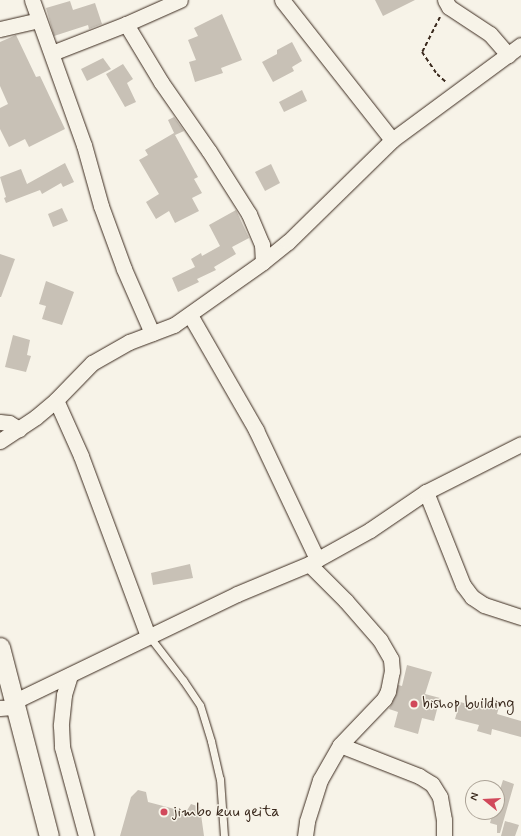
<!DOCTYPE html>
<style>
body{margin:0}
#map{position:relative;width:521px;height:836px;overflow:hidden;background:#f7f3e8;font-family:Mynerve,sans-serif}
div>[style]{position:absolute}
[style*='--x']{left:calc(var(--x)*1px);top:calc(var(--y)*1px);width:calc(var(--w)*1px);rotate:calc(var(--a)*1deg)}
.building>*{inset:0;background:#c8c1b6}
.path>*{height:2px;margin-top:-1px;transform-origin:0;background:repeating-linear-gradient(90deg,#3b2a1e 0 4px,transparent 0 7px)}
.roads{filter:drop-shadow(0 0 1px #3b2a1e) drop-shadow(0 0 1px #3b2a1e)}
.service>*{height:7px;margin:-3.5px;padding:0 3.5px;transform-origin:3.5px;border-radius:3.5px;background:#f7f3e8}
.minor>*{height:15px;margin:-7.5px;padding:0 7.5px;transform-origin:7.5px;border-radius:7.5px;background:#f7f3e8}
.tertiary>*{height:19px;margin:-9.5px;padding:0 9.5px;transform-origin:9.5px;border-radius:9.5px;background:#f7f3e8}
.dots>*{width:11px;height:11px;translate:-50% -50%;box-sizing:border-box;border:2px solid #f7f3e8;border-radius:50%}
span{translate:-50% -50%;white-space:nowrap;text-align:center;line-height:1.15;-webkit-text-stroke:3px #f7f3e8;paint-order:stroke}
.poi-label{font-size:16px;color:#3b2a1e}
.left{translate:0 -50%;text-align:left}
.north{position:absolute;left:465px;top:780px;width:40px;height:40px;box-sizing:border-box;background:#f7f3e8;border:1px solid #aca397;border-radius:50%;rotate:288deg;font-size:11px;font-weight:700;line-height:16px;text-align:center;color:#3b2a1e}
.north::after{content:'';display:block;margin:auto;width:14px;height:18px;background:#d1495b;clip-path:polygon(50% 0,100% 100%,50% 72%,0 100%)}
</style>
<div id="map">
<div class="building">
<div style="clip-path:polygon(375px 0,415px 0,383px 16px)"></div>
<div style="clip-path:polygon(70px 1px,73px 10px,95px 3px,102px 24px,89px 29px,88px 25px,54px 36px,46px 8px)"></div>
<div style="clip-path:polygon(222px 14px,242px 60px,221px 68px,223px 73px,195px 82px,189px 62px,196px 60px,188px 40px,198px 36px,194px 28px)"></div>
<div style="clip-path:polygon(16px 35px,36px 77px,40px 76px,65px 129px,29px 147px,25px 139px,9px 147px,0 129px,0 108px,8px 104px,0 86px,0 42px)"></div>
<div style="clip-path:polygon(292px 42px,302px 61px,292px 67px,294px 71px,273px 82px,262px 62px,277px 54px,277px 50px)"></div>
<div style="clip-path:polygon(103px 58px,111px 69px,87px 81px,81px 69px)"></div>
<div style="clip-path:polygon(123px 64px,133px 79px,127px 83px,136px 102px,125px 107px,106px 74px)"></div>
<div style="clip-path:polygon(302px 90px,307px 101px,284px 112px,279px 102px)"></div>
<div style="clip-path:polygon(174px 117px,184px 131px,175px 135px,198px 177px,194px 179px,202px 193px,192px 198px,199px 211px,175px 223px,169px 211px,156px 219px,146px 202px,159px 194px,139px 160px,148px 155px,145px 150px,174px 133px,175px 135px,168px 120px)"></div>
<div style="clip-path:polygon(65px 163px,74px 182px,63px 187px,61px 183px,42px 194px,40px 190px,6px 203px,4px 198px,6px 197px,0 177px,21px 169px,27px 184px)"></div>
<div style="clip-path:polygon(271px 164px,280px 183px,265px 191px,255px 172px)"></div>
<div style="clip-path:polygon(62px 208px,68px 221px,53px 227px,48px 214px)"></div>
<div style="clip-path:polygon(236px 210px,249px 238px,232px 247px,236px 254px,214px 267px,216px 270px,197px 279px,199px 282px,178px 292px,172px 278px,195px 267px,191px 259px,201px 253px,202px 256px,220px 246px,209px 225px)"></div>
<div style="clip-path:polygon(0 254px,15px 259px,1px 297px,0 297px)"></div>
<div style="clip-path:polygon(46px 281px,74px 292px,62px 325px,42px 319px,46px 306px,39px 304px)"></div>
<div style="clip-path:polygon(13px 335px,30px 340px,27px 355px,31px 356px,26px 372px,5px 367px)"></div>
<div style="clip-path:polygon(190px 564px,193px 578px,153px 585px,151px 573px)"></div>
<div style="clip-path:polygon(407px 665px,432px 672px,425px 694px,440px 698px,434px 721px,422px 718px,418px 734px,394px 727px,398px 712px,389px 709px,396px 695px,398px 685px,402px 686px)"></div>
<div style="clip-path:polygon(460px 702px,483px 708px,485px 703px,499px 707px,497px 714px,521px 721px,521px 737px,492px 729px,491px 735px,477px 731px,479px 725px,455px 719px)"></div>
<div style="clip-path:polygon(503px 780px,514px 784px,500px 833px,497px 833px,497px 825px,490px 823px,493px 812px,497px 812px,497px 799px)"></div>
<div style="clip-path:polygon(138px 790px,146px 792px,148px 802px,186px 812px,191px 804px,200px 807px,204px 836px,120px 836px,131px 797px)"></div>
<div style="clip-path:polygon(505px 821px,519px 825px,515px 836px,501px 836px)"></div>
</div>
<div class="path">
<div style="--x:440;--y:17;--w:39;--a:117"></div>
<div style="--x:422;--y:52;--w:27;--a:56"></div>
<div style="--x:437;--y:74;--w:13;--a:42"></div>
</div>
<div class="roads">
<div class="service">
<div style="--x:149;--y:636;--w:56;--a:52.3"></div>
<div style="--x:183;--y:680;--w:30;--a:56"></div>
<div style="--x:200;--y:705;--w:38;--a:73"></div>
<div style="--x:211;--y:741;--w:39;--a:77"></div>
<div style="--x:220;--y:779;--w:57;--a:86"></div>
</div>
<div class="minor">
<div style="--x:32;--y:0;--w:154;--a:70.3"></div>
<div style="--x:84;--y:145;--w:63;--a:74.4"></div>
<div style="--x:101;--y:206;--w:67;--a:69.9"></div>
<div style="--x:124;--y:269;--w:70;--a:66.4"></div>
<div style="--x:282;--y:0;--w:178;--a:51.8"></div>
<div style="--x:445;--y:0;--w:8;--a:60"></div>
<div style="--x:449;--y:7;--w:49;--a:33.4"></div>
<div style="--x:490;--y:34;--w:28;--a:49"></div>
<div style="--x:126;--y:24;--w:68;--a:58.9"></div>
<div style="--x:161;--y:82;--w:84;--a:55.2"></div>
<div style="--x:209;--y:151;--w:75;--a:57.6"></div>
<div style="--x:249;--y:214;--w:33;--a:67"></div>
<div style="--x:262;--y:244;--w:18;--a:87"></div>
<div style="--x:0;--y:29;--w:39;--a:-13"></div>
<div style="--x:52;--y:53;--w:79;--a:-21.4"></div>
<div style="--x:126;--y:24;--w:59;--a:-24"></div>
<div style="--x:190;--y:315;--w:133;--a:60.1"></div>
<div style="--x:256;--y:430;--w:143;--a:64.7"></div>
<div style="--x:56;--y:400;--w:61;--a:65.9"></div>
<div style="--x:81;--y:456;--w:192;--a:69.6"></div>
<div style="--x:0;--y:422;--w:9;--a:6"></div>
<div style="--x:9;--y:423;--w:12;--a:31"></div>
<div style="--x:0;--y:441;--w:43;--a:-33.7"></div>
<div style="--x:36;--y:417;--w:26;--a:-40"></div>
<div style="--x:56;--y:400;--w:52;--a:-45.8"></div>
<div style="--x:92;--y:363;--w:43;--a:-29.6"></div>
<div style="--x:129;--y:342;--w:48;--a:-20.7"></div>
<div style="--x:174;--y:325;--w:109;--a:-35.3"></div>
<div style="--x:263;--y:262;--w:32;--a:-39"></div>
<div style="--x:288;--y:242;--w:146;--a:-44.4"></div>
<div style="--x:392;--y:140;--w:160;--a:-36.4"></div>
<div style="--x:426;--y:492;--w:100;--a:68.3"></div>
<div style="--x:463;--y:585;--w:15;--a:53"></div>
<div style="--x:472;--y:597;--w:14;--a:34"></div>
<div style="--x:484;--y:605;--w:39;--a:18"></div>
<div style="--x:70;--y:675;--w:21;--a:107"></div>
<div style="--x:64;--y:695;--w:31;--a:96"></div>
<div style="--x:61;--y:726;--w:21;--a:87"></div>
<div style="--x:62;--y:747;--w:92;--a:74.9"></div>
<div style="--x:15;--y:701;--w:246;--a:-25.7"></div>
<div style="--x:237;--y:594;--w:78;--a:-22.6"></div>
<div style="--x:309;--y:564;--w:70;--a:-29.1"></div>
<div style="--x:370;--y:530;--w:68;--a:-34.2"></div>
<div style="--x:426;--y:492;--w:106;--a:-26.8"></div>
<div style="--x:0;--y:708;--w:16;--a:-4"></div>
<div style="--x:340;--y:745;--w:85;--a:21.4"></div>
<div style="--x:419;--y:776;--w:15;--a:32"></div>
<div style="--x:432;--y:784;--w:15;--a:58"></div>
<div style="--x:440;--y:797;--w:23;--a:80"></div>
<div style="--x:444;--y:820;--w:16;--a:90"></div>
<div style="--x:305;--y:836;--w:15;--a:-82"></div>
<div style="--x:307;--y:821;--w:43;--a:-72.4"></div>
<div style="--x:320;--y:780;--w:40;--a:-60.3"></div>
<div style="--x:340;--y:745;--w:64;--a:-46.3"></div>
<div style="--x:384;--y:699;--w:9;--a:-63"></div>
<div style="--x:388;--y:691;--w:20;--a:-79"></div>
<div style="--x:392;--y:671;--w:12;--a:-95"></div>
<div style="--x:391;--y:659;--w:22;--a:-120"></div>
<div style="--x:380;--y:640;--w:52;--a:-131.1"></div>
<div style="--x:346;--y:601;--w:52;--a:-135"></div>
</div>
<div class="tertiary">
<div style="--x:0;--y:647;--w:195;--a:75.5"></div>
</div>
</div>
<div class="dots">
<div style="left:414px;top:704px;background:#d1495b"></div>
<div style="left:164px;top:812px;background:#d1495b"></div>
</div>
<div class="poi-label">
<span class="left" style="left:422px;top:704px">bishop building</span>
<span class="left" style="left:172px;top:812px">jimbo kuu geita</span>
</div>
<div class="north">N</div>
</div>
